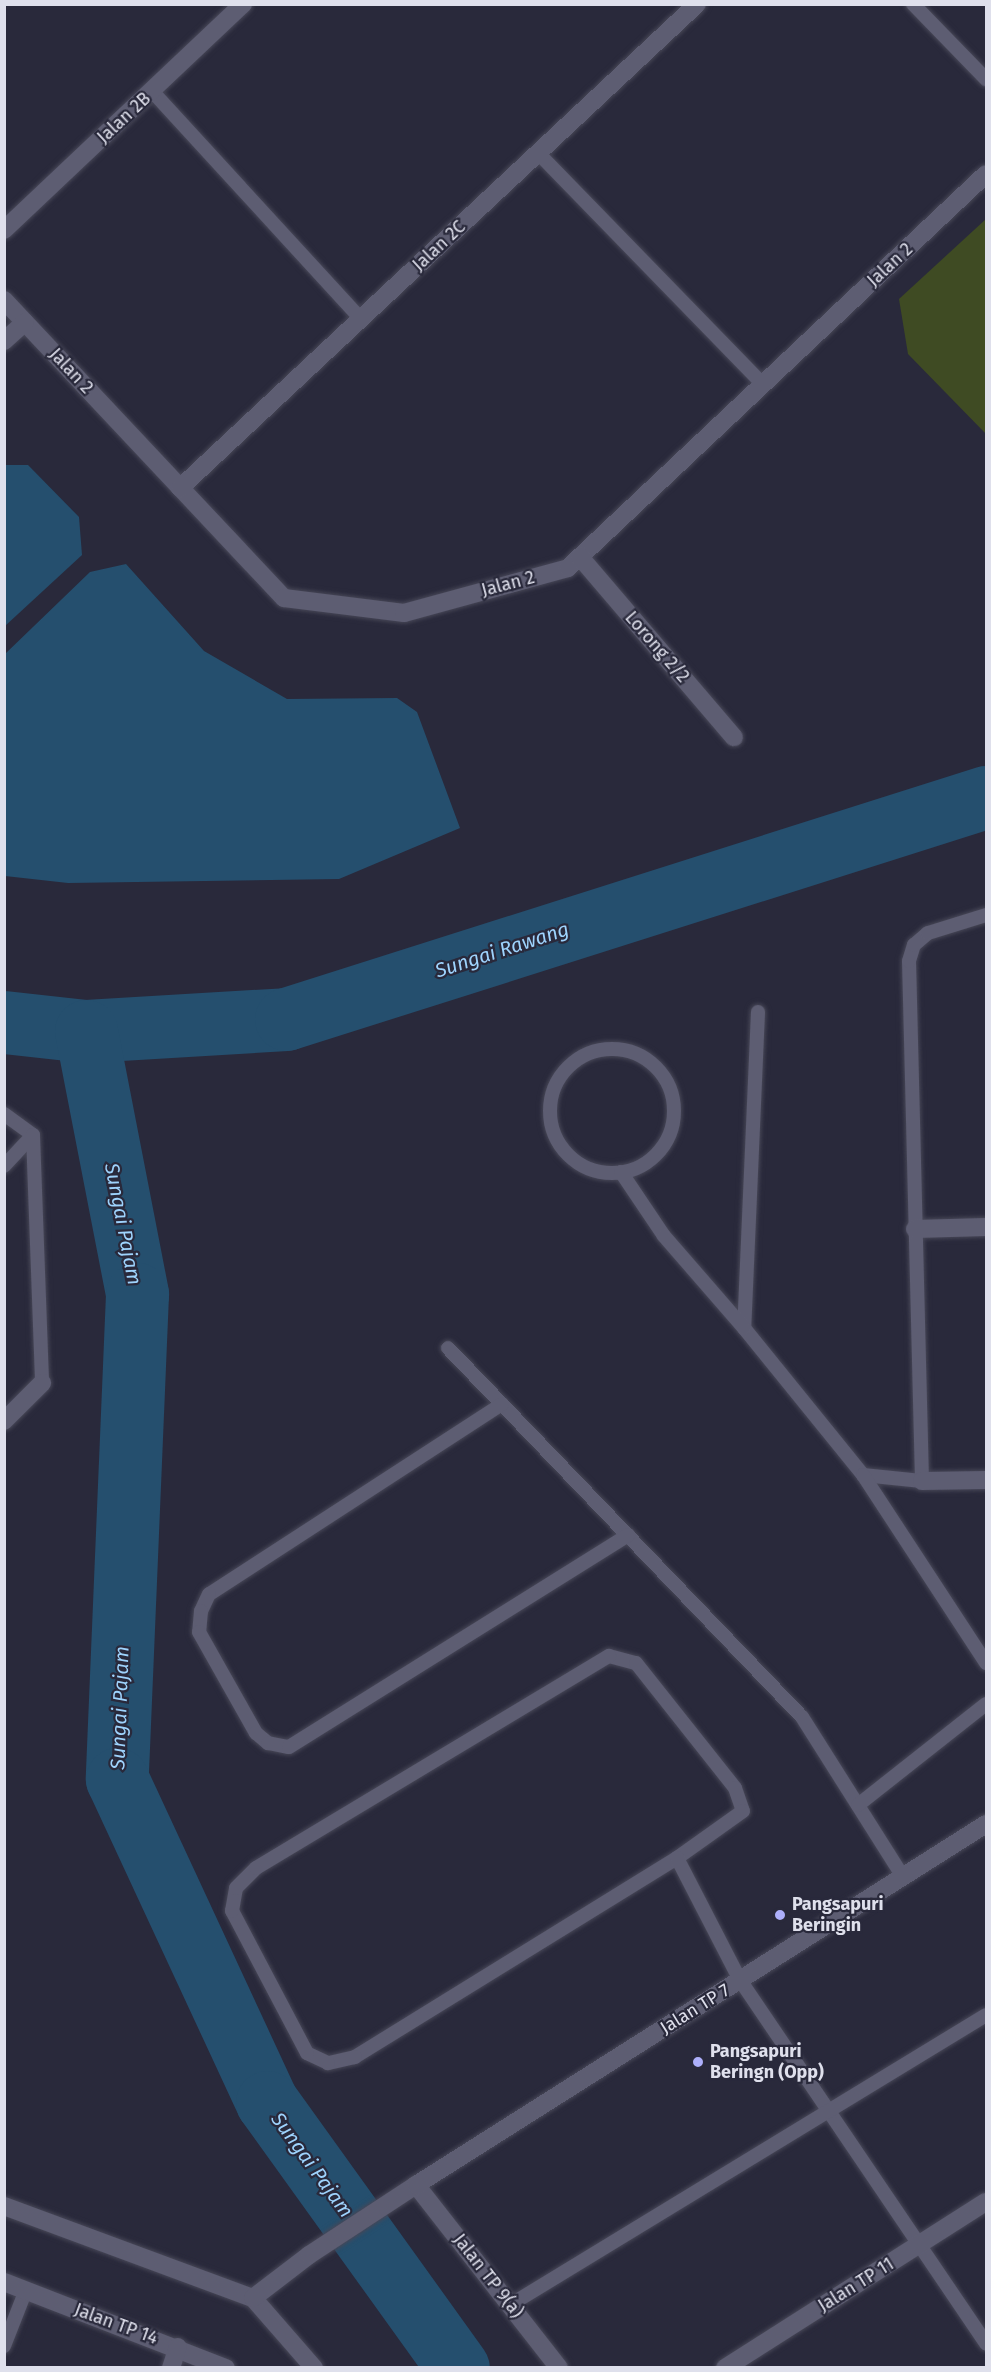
<!DOCTYPE html>
<style>
body{margin:0}
#map{position:relative;width:991px;height:2372px;overflow:hidden;background:#29293b;font-family:"Fira Sans",sans-serif}
div>[style]{position:absolute}
[style*='--x']{left:calc(var(--x)*1px);top:calc(var(--y)*1px);width:calc(var(--w)*1px);rotate:calc(var(--a)*1deg)}
.green>*{inset:0;background:#3f4b23}
.water>*{inset:0;background:#254f6e}
.river>*{height:63px;margin:-31.5px;padding:0 31.5px;transform-origin:31.5px;border-radius:31.5px;background:#254f6e}
.roads{filter:drop-shadow(0 0 2px #474757) drop-shadow(0 0 2px #474757)}
.lane>*{height:14px;margin:-7px;padding:0 7px;transform-origin:7px;border-radius:7px;background:#5d5d72}
.lane>.ring{margin:-7px;padding:0;box-sizing:content-box;background:none;border:14px solid #5d5d72;border-radius:50%}
.street>*{height:18px;margin:-9px;padding:0 9px;transform-origin:9px;border-radius:9px;background:#5d5d72}
.dots>*{width:16px;height:16px;translate:-50% -50%;box-sizing:border-box;border:3px solid #29293b;border-radius:50%}
span{translate:-50% -50%;white-space:nowrap;text-align:center;line-height:1.15;-webkit-text-stroke:4.5px #29293b;paint-order:stroke}
.street-label{font-size:18px;color:#dfe0ec}
.poi-label{font-size:18px;color:#dfe0ec;font-weight:700}
.left{translate:0 -50%;text-align:left}
.water-label{font-size:20px;color:#9ed3fd;font-style:italic}
.frame{position:absolute;inset:0;border:6px solid #dfe0ec;pointer-events:none}
</style>
<div id="map">
<div class="green">
<div style="clip-path:polygon(986px 219px,986px 434px,908px 354px,899px 299px)"></div>
</div>
<div class="water">
<div style="clip-path:polygon(5px 465px,28px 465px,79px 517px,82px 555px,5px 626px)"></div>
<div style="clip-path:polygon(126px 564px,204px 651px,287px 699px,397px 698px,417px 712px,460px 828px,339px 879px,68px 883px,5px 876px,5px 654px,90px 572px)"></div>
</div>
<div class="river">
<div style="--x:4;--y:1022;--w:82;--a:6.3"></div>
<div style="--x:86;--y:1031;--w:200;--a:-3.4"></div>
<div style="--x:286;--y:1019;--w:734;--a:-17.6"></div>
<div style="--x:86;--y:1031;--w:268;--a:79"></div>
<div style="--x:137;--y:1294;--w:485;--a:92.4"></div>
<div style="--x:117;--y:1779;--w:356;--a:65.1"></div>
<div style="--x:267;--y:2102;--w:327;--a:54.3"></div>
</div>
<div class="roads">
<div class="lane">
<div style="--x:913;--y:4;--w:105;--a:45.8"></div>
<div style="--x:152;--y:91;--w:309;--a:47.5"></div>
<div style="--x:538;--y:153;--w:322;--a:45.8"></div>
<div style="--x:758;--y:1012;--w:316;--a:92.5"></div>
<div style="--x:744;--y:1328;--w:189;--a:51"></div>
<div style="--x:863;--y:1475;--w:59;--a:5.8"></div>
<div style="--x:922;--y:1481;--w:520;--a:-91.43"></div>
<div style="--x:909;--y:961;--w:17;--a:-73"></div>
<div style="--x:914;--y:945;--w:18;--a:-41"></div>
<div style="--x:928;--y:933;--w:61;--a:-17.2"></div>
<div class="ring" style="left:550px;top:1049px;width:110px;height:110px"></div>
<div style="--x:4;--y:1114;--w:36;--a:36"></div>
<div style="--x:33;--y:1135;--w:248;--a:87.9"></div>
<div style="--x:4;--y:1166;--w:42;--a:-46.9"></div>
<div style="--x:621;--y:1172;--w:77;--a:56.1"></div>
<div style="--x:664;--y:1236;--w:122;--a:49"></div>
<div style="--x:448;--y:1348;--w:511;--a:46.19"></div>
<div style="--x:802;--y:1717;--w:187;--a:57.7"></div>
<div style="--x:502;--y:1404;--w:349;--a:147"></div>
<div style="--x:209;--y:1594;--w:19;--a:115"></div>
<div style="--x:201;--y:1611;--w:21;--a:95"></div>
<div style="--x:199;--y:1632;--w:116;--a:60.6"></div>
<div style="--x:256;--y:1733;--w:16;--a:40"></div>
<div style="--x:268;--y:1743;--w:21;--a:11"></div>
<div style="--x:289;--y:1747;--w:400;--a:-32"></div>
<div style="--x:863;--y:1475;--w:225;--a:56.8"></div>
<div style="--x:609;--y:1656;--w:28;--a:15"></div>
<div style="--x:636;--y:1663;--w:159;--a:51.6"></div>
<div style="--x:735;--y:1788;--w:24;--a:71"></div>
<div style="--x:743;--y:1811;--w:81;--a:144.5"></div>
<div style="--x:677;--y:1858;--w:379;--a:148.3"></div>
<div style="--x:355;--y:2057;--w:28;--a:167"></div>
<div style="--x:328;--y:2063;--w:23;--a:-155"></div>
<div style="--x:307;--y:2053;--w:161;--a:-117.8"></div>
<div style="--x:232;--y:1911;--w:23;--a:-80"></div>
<div style="--x:236;--y:1888;--w:28;--a:-45"></div>
<div style="--x:256;--y:1868;--w:412;--a:-31"></div>
<div style="--x:858;--y:1805;--w:163;--a:-38.3"></div>
<div style="--x:677;--y:1858;--w:137;--a:62.7"></div>
<div style="--x:740;--y:1980;--w:439;--a:55.9"></div>
<div style="--x:510;--y:2305;--w:557;--a:-31.35"></div>
<div style="--x:4;--y:2346;--w:60;--a:-68.6"></div>
</div>
<div class="street">
<div style="--x:4;--y:230;--w:329;--a:-43.4"></div>
<div style="--x:4;--y:300;--w:409;--a:46.8"></div>
<div style="--x:284;--y:598;--w:121;--a:7.1"></div>
<div style="--x:404;--y:613;--w:170;--a:-15.3"></div>
<div style="--x:568;--y:568;--w:574;--a:-43.31"></div>
<div style="--x:4;--y:341;--w:28;--a:-42"></div>
<div style="--x:180;--y:488;--w:708;--a:-43.11"></div>
<div style="--x:580;--y:557;--w:237;--a:49.5"></div>
<div style="--x:915;--y:1229;--w:71;--a:-1.6"></div>
<div style="--x:4;--y:1421;--w:54;--a:-45"></div>
<div style="--x:922;--y:1481;--w:64;--a:-0.9"></div>
<div style="--x:416;--y:2185;--w:232;--a:52"></div>
<div style="--x:4;--y:2206;--w:265;--a:20.3"></div>
<div style="--x:253;--y:2298;--w:93;--a:48.9"></div>
<div style="--x:4;--y:2282;--w:238;--a:21.2"></div>
<div style="--x:253;--y:2298;--w:71;--a:-37.5"></div>
<div style="--x:309;--y:2255;--w:128;--a:-33.2"></div>
<div style="--x:416;--y:2185;--w:675;--a:-32.35"></div>
<div style="--x:171;--y:2368;--w:22;--a:-72"></div>
<div style="--x:725;--y:2368;--w:309;--a:-32.5"></div>
</div>
</div>
<div class="dots">
<div style="left:780px;top:1915px;background:#adaffb"></div>
<div style="left:698px;top:2062px;background:#adaffb"></div>
</div>
<div class="street-label">
<span style="left:124px;top:118px;rotate:-43deg">Jalan 2B</span>
<span style="left:439px;top:246px;rotate:-43deg">Jalan 2C</span>
<span style="left:890px;top:265px;rotate:-43deg">Jalan 2</span>
<span style="left:71px;top:371px;rotate:47deg">Jalan 2</span>
<span style="left:508px;top:584px;rotate:-15deg">Jalan 2</span>
<span style="left:657px;top:647px;rotate:49deg">Lorong 2/2</span>
<span style="left:695px;top:2009px;rotate:-32deg">Jalan TP 7</span>
<span style="left:488px;top:2276px;rotate:52deg">Jalan TP 9(a)</span>
<span style="left:856px;top:2285px;rotate:-32deg">Jalan TP 11</span>
<span style="left:116px;top:2324px;rotate:20deg">Jalan TP 14</span>
</div>
<div class="poi-label">
<span class="left" style="left:792px;top:1915px">Pangsapuri<br>Beringin</span>
<span class="left" style="left:710px;top:2062px">Pangsapuri<br>Beringn (Opp)</span>
</div>
<div class="water-label">
<span style="left:502px;top:950px;rotate:-18deg">Sungai Rawang</span>
<span style="left:123px;top:1224px;rotate:79deg">Sungai Pajam</span>
<span style="left:120px;top:1708px;rotate:-88deg">Sungai Pajam</span>
<span style="left:312px;top:2165px;rotate:54deg">Sungai Pajam</span>
</div>
<div class="frame"></div>
</div>
